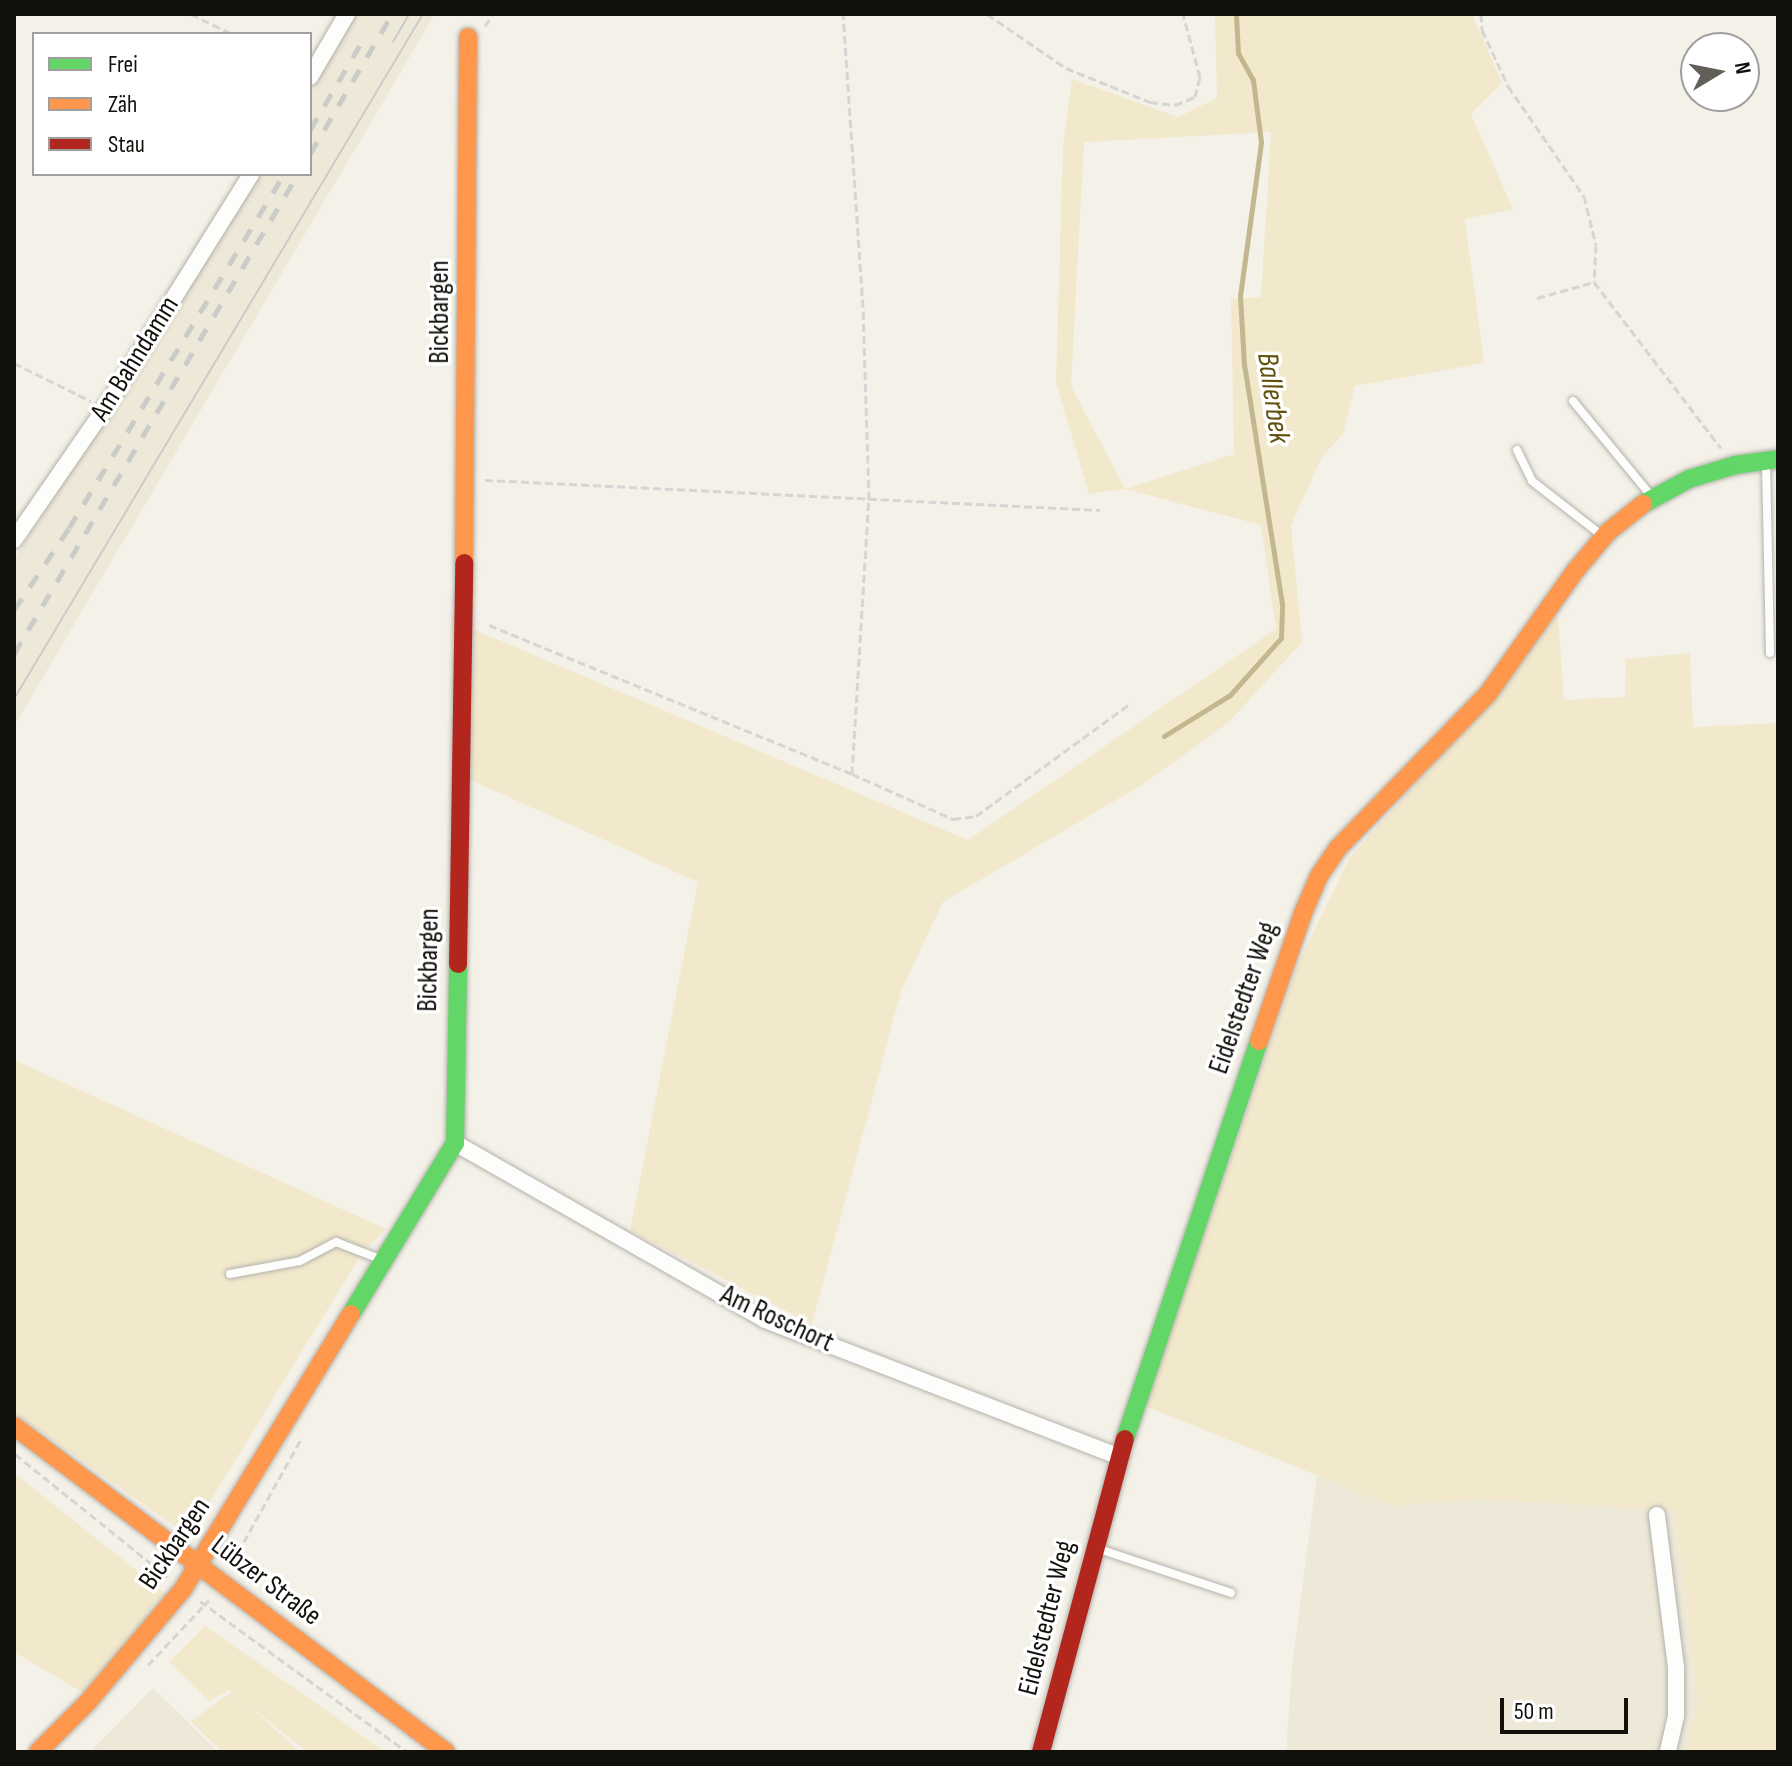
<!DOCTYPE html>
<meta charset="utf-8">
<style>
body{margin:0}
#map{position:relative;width:1792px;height:1766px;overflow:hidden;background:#f4f1e8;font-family:"Sofia Sans Condensed",sans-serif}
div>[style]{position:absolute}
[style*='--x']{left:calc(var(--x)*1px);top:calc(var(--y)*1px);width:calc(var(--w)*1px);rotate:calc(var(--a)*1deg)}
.built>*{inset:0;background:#ede8d7}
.green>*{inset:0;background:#f2e9cc}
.stream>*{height:5px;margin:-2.5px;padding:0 2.5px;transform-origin:2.5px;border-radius:2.5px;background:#c2b78e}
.path>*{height:3px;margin-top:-1.5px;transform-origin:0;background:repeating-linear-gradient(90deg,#d5d5d3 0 8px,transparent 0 12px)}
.roads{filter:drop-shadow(0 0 2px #b4b2ac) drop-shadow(0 0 2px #b4b2ac)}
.lane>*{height:8px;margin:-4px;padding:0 4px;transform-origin:4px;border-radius:4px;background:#fdfdfc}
.street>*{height:16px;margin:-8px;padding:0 8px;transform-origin:8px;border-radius:8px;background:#fdfdfc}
.fast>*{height:18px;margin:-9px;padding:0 9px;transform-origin:9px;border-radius:9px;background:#63d668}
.slow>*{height:18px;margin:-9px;padding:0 9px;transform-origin:9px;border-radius:9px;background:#ff974d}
.jam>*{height:18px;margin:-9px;padding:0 9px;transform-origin:9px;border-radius:9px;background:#b3261e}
.tram>*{height:2px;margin:-1px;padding:0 1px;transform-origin:1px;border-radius:1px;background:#cbcbc9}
.rail>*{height:5px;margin-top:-2.5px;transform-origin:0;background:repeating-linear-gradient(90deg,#cbcbc9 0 14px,transparent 0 28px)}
span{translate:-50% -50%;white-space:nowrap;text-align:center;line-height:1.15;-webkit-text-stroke:7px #fff;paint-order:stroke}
.street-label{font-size:28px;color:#12100b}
.water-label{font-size:30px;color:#61510c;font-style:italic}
.frame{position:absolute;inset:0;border:16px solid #12100b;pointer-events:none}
.legend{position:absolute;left:32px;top:32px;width:280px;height:144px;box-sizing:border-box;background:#fff;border:2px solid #a09f9d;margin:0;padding:10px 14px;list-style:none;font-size:24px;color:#12100b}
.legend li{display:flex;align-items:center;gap:16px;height:40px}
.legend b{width:40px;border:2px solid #a09f9d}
.north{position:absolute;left:1680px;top:32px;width:80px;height:80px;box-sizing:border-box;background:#fff;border:2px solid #a09f9d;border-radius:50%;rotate:80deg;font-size:22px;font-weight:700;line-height:32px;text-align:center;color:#12100b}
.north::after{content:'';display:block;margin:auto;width:28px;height:36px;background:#615f58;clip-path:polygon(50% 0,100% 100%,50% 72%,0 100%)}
.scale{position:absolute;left:1500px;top:1698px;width:128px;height:36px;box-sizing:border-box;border:4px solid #12100b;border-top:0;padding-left:10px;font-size:24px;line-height:28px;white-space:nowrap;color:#12100b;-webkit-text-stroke:6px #fff;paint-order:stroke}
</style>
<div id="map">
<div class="built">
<div style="clip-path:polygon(356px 14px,435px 14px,14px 726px,14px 560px,258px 174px,310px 174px,310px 91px)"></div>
<div style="clip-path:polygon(1317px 1474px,1394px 1506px,1479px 1499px,1675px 1511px,1698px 1704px,1686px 1752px,1286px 1752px,1292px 1668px)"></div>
<div style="clip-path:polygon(153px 1688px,218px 1752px,90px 1752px)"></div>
</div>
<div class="green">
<div style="clip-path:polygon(evenodd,1215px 14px,1472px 14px,1502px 83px,1471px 114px,1513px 209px,1465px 219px,1484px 363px,1355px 386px,1343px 434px,1322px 457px,1291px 525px,1302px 642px,1229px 722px,1145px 783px,943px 902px,901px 991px,812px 1324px,630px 1231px,698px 882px,471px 780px,473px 629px,968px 840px,1276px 629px,1261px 525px,1125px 489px,1089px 494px,1056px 382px,1063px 145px,1072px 79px,1178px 117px,1217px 98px,1215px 14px,1271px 132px,1261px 297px,1231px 299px,1234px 454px,1125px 489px,1071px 386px,1084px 142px,1271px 132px)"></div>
<div style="clip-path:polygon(1558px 613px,1564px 700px,1625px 697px,1626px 659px,1690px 653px,1693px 727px,1778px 723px,1778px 1752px,1686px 1752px,1698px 1704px,1675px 1511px,1479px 1499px,1393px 1506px,1145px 1406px,1298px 964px,1349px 859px,1448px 747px)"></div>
<div style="clip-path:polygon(14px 1060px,386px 1229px,362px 1253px,189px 1536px,14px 1413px)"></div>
<div style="clip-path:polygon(14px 1473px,166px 1594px,83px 1693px,14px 1652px)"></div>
<div style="clip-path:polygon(205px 1626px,299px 1691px,385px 1752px,307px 1752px,246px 1703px,296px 1748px,293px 1752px,222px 1752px,191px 1721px,232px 1692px,229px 1690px,209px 1701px,169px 1662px)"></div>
</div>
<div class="stream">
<div style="--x:1164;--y:736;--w:78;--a:-31.8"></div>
<div style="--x:1230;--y:695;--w:76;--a:-48.2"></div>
<div style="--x:1281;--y:638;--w:34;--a:-88"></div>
<div style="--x:1282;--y:604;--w:242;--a:-99"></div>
<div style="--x:1244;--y:365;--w:69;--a:-93.3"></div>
<div style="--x:1240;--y:296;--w:155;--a:-82.2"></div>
<div style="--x:1261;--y:142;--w:63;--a:-97.4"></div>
<div style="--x:1253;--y:80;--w:31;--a:-119"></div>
<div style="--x:1238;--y:53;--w:39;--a:-93"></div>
</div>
<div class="path">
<div style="--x:191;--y:14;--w:46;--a:26"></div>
<div style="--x:987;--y:14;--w:96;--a:34.4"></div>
<div style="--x:1066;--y:68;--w:91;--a:22"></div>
<div style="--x:1150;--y:102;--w:25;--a:7"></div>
<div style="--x:1175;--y:105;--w:22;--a:-22"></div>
<div style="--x:1195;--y:97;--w:21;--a:-76"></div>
<div style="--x:1200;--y:77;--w:65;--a:-105.1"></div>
<div style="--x:1481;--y:14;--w:16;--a:86"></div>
<div style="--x:1482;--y:30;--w:62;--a:65.1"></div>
<div style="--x:1508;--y:86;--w:134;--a:55.4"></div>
<div style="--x:1584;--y:196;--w:50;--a:76.2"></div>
<div style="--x:1596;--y:245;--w:37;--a:93"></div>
<div style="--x:485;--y:26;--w:14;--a:-56"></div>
<div style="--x:1537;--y:298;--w:59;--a:-15.7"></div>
<div style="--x:1594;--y:282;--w:209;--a:52.6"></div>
<div style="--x:14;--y:363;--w:86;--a:26.3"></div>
<div style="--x:485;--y:480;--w:616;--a:2.79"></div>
<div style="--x:489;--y:625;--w:392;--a:22.3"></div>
<div style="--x:852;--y:774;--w:276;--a:-86.5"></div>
<div style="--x:869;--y:499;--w:192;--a:-91.8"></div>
<div style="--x:863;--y:307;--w:294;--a:-93.9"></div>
<div style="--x:852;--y:774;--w:111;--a:24"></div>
<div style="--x:953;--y:819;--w:23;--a:-7"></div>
<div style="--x:976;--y:816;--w:192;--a:-36.1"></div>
<div style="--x:15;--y:1454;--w:196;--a:38.8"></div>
<div style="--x:232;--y:1563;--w:144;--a:-60.9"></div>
<div style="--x:200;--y:1601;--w:256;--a:36.1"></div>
<div style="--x:148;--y:1665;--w:89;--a:-46.8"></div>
</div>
<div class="roads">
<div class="lane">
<div style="--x:1573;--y:401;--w:124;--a:50.5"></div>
<div style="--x:1517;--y:450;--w:34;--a:64"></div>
<div style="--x:1532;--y:481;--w:86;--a:37.9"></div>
<div style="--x:1766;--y:462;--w:191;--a:88.8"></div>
<div style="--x:230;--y:1274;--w:71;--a:-10.5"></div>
<div style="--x:300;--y:1261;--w:41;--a:-27.8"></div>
<div style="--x:336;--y:1242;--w:47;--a:21.1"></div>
<div style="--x:1099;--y:1549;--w:139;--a:18.4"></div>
</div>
<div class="street">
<div style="--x:310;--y:77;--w:73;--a:-59.6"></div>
<div style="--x:14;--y:540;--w:160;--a:-55.4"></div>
<div style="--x:105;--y:408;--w:276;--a:-58"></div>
<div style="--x:455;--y:1143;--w:357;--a:29.7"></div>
<div style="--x:765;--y:1320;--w:378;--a:21.1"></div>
<div style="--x:1657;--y:1515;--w:153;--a:82.9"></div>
<div style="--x:1676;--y:1667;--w:49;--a:90"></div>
<div style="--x:1676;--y:1716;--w:37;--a:103"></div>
</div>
<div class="fast">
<div style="--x:1643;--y:504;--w:52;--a:-28.5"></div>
<div style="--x:1689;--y:479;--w:48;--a:-16.9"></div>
<div style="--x:1735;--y:465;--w:43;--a:-7.9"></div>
<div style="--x:351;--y:1314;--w:200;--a:-58.7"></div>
<div style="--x:455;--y:1143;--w:179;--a:-89"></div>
<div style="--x:1125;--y:1439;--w:420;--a:-71.4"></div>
</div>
<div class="slow">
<div style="--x:464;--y:563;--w:526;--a:-89.56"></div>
<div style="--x:1259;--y:1041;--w:135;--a:-71"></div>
<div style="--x:1303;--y:913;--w:40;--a:-66.6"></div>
<div style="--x:1319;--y:876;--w:34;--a:-56"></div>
<div style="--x:1338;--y:848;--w:214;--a:-45.8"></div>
<div style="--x:1487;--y:695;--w:152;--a:-54.6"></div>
<div style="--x:1575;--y:571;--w:51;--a:-49.8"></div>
<div style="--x:1608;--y:532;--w:45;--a:-38.7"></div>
<div style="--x:14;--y:1426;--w:541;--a:37.04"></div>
<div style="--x:38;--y:1752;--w:69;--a:-45"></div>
<div style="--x:87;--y:1703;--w:149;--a:-49.9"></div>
<div style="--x:183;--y:1589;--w:322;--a:-58.6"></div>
</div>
<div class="jam">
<div style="--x:458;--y:964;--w:401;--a:-89.1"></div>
<div style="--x:1041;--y:1752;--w:324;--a:-75"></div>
</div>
</div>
<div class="tram">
<div style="--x:393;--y:42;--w:32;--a:-60"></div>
<div style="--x:14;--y:699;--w:798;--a:-59.16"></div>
</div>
<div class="rail">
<div style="--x:310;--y:130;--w:110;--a:-59.5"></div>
<div style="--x:310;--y:154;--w:162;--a:-59.6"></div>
<div style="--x:14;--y:610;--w:99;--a:-56.1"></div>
<div style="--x:69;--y:528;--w:414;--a:-58.7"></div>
<div style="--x:14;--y:654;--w:558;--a:-59.39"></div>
</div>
<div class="street-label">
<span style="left:440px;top:312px;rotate:-90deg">Bickbargen</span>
<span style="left:135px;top:359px;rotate:-58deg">Am Bahndamm</span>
<span style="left:429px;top:960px;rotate:-89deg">Bickbargen</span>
<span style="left:1244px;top:998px;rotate:-71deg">Eidelstedter Weg</span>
<span style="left:777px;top:1319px;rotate:25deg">Am Roschort</span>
<span style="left:175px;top:1544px;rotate:-56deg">Bickbargen</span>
<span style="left:266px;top:1581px;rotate:37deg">Lübzer Straße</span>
<span style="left:1047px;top:1618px;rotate:-76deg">Eidelstedter Weg</span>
</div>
<div class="water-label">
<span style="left:1273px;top:398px;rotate:82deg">Ballerbek</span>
</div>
<div class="frame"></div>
<ul class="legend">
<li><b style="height:10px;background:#63d668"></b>Frei</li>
<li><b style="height:10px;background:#ff974d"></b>Zäh</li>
<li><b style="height:10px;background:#b3261e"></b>Stau</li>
</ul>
<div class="north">N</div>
<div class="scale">50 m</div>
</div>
